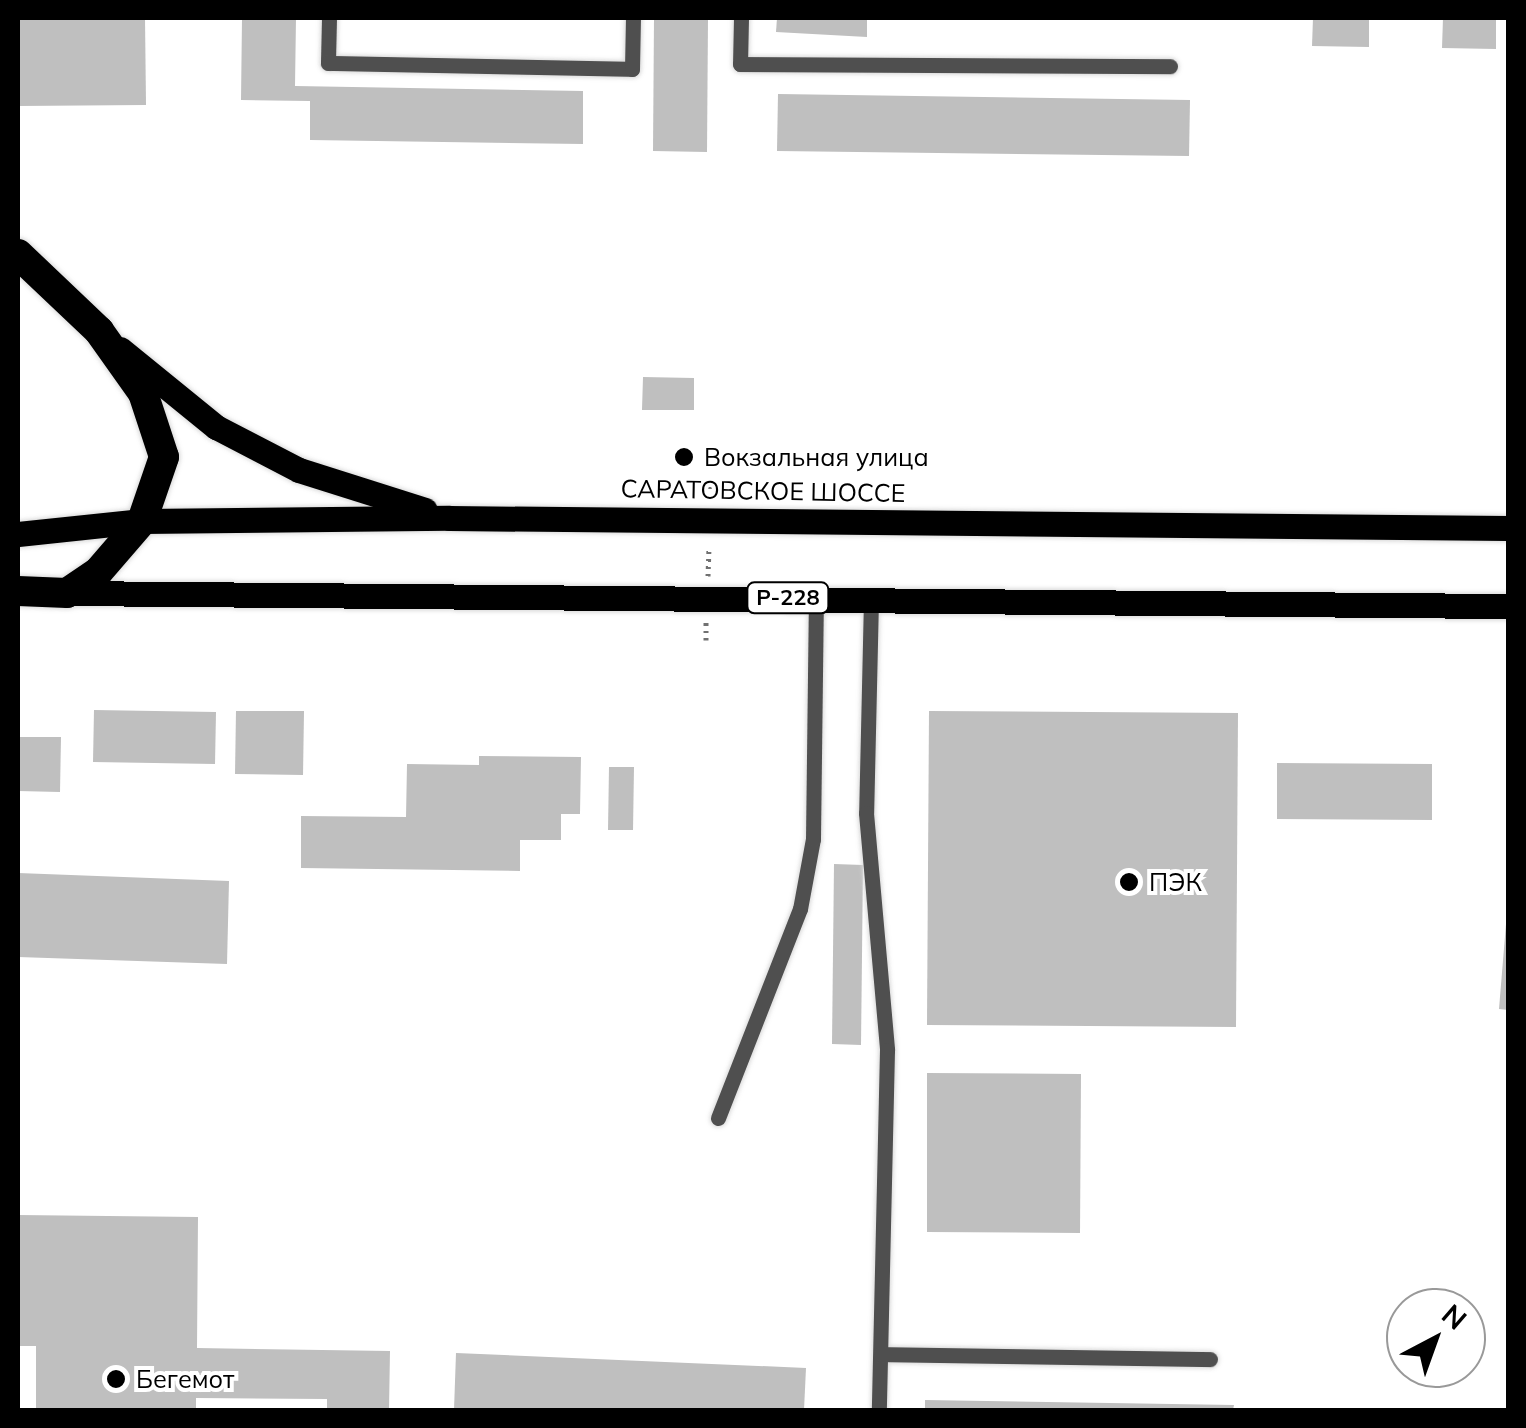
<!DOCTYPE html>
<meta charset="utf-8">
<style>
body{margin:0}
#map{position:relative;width:1526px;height:1428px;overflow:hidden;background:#fff;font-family:Mulish,sans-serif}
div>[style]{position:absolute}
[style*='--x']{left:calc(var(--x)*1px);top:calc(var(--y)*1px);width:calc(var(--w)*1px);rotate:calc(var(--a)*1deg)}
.building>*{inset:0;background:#bfbfbf}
.path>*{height:5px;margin-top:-2.5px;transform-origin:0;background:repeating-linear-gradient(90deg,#717171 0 2.5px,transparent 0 7.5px)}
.roads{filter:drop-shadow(0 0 2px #dbdbdb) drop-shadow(0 0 2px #dbdbdb)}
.lane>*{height:15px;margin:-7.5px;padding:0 7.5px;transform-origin:7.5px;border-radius:7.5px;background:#4f4f4f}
.primary>*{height:25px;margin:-12.5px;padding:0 12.5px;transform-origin:12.5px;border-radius:12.5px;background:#000}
.highway>*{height:30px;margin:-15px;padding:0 15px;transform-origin:15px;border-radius:15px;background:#000}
.dots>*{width:28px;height:28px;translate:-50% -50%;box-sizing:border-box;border:5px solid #fff;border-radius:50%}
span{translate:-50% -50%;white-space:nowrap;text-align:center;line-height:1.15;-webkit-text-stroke:8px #fff;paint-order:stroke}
.shield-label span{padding:2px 8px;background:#fff;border:2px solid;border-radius:8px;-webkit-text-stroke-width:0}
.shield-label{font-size:22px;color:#000;font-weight:700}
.poi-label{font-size:25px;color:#000}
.left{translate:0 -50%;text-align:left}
.street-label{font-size:25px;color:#000}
.frame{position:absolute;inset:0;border:20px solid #000;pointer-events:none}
.north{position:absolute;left:1386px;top:1288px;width:100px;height:100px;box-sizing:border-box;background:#fff;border:2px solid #999;border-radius:50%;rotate:41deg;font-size:28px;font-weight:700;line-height:40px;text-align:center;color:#000}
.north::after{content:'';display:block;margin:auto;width:35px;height:45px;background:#000;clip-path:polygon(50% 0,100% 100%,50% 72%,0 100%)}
</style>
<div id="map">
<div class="building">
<div style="clip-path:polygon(18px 18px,145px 18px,146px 105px,18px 106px)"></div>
<div style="clip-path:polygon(242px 18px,296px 18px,295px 86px,583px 91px,583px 144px,310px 140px,310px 101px,241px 100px)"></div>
<div style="clip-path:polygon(654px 18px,708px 18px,707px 152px,653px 151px)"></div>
<div style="clip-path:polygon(777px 18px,867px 18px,867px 37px,776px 32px)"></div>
<div style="clip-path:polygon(1313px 18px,1369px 18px,1369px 47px,1312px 46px)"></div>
<div style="clip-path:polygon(1443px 18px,1496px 18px,1496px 49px,1442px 48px)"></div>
<div style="clip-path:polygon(778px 94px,1190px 100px,1189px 156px,777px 151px)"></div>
<div style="clip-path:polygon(643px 377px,694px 378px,694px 410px,642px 410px)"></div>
<div style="clip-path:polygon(94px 710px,216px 712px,215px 764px,93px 762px)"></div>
<div style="clip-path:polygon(236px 711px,304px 711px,303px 775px,235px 774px)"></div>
<div style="clip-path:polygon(929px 711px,1238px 713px,1236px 1027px,927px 1025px)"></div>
<div style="clip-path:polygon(18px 737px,61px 737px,60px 792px,18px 791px)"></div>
<div style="clip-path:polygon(479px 756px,581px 757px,580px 814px,561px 814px,561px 840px,520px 840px,520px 871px,301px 868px,301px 816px,406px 817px,407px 764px,479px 765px)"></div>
<div style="clip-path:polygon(1277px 763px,1432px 764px,1432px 820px,1277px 819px)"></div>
<div style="clip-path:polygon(609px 767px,634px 767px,633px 830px,608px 830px)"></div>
<div style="clip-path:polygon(834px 864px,863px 865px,861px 1045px,832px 1044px)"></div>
<div style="clip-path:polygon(18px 873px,229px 881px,227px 964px,18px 957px)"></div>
<div style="clip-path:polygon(1506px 924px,1508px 924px,1508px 1010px,1499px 1009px)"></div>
<div style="clip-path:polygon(927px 1073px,1081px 1074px,1080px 1233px,927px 1232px)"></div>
<div style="clip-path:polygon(18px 1215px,198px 1217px,197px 1348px,390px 1351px,389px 1410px,327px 1410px,327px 1399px,196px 1398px,196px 1410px,36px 1410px,36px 1346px,18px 1346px)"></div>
<div style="clip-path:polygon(456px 1353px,806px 1368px,804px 1410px,454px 1410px)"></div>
<div style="clip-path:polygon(925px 1400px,1234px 1405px,1233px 1410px,925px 1410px)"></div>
</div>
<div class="path">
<div style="--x:710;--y:496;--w:17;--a:-90"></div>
<div style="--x:708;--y:576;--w:29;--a:-88"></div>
<div style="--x:706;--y:640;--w:18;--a:-90"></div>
</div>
<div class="roads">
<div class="lane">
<div style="--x:329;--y:18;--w:45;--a:91.3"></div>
<div style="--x:328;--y:63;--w:304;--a:1.1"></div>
<div style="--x:632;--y:69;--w:51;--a:-88.9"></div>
<div style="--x:741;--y:18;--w:46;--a:91.2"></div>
<div style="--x:740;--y:64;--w:430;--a:0.3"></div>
<div style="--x:871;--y:599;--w:214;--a:91.3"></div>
<div style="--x:866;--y:813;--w:238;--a:84.9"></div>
<div style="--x:887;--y:1050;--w:360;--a:91.3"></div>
<div style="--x:718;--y:1118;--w:225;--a:-68.6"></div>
<div style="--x:800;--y:909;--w:71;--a:-79.5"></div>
<div style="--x:813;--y:839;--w:240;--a:-89.3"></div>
<div style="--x:881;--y:1354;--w:329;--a:0.9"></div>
</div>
<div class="primary">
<div style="--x:120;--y:349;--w:124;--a:39.1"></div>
<div style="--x:216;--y:427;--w:93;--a:27.4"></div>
<div style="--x:299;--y:470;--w:132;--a:17.6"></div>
<div style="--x:18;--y:534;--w:125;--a:-6"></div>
<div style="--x:142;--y:521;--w:307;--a:-0.6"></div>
<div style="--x:449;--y:518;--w:1059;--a:0.54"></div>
<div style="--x:67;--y:593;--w:1441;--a:0.52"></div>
</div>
<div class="highway">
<div style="--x:18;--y:254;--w:112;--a:43.5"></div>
<div style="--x:99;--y:331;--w:76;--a:54.6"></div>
<div style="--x:143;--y:393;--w:67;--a:71.8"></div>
<div style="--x:164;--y:457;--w:68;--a:109"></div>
<div style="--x:142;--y:521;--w:67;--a:130.8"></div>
<div style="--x:98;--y:572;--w:37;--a:146"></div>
<div style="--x:67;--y:593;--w:49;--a:-177.7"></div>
</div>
</div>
<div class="dots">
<div style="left:684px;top:457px;background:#000"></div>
<div style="left:1129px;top:882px;background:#000"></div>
<div style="left:116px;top:1379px;background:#000"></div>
</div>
<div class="shield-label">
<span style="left:788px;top:598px">Р-228</span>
</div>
<div class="poi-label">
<span class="left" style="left:704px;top:457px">Вокзальная улица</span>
<span class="left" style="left:1149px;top:882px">ПЭК</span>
<span class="left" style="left:136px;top:1379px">Бегемот</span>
</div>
<div class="street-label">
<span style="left:763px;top:491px;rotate:1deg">САРАТОВСКОЕ ШОССЕ</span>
</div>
<div class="frame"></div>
<div class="north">N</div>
</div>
